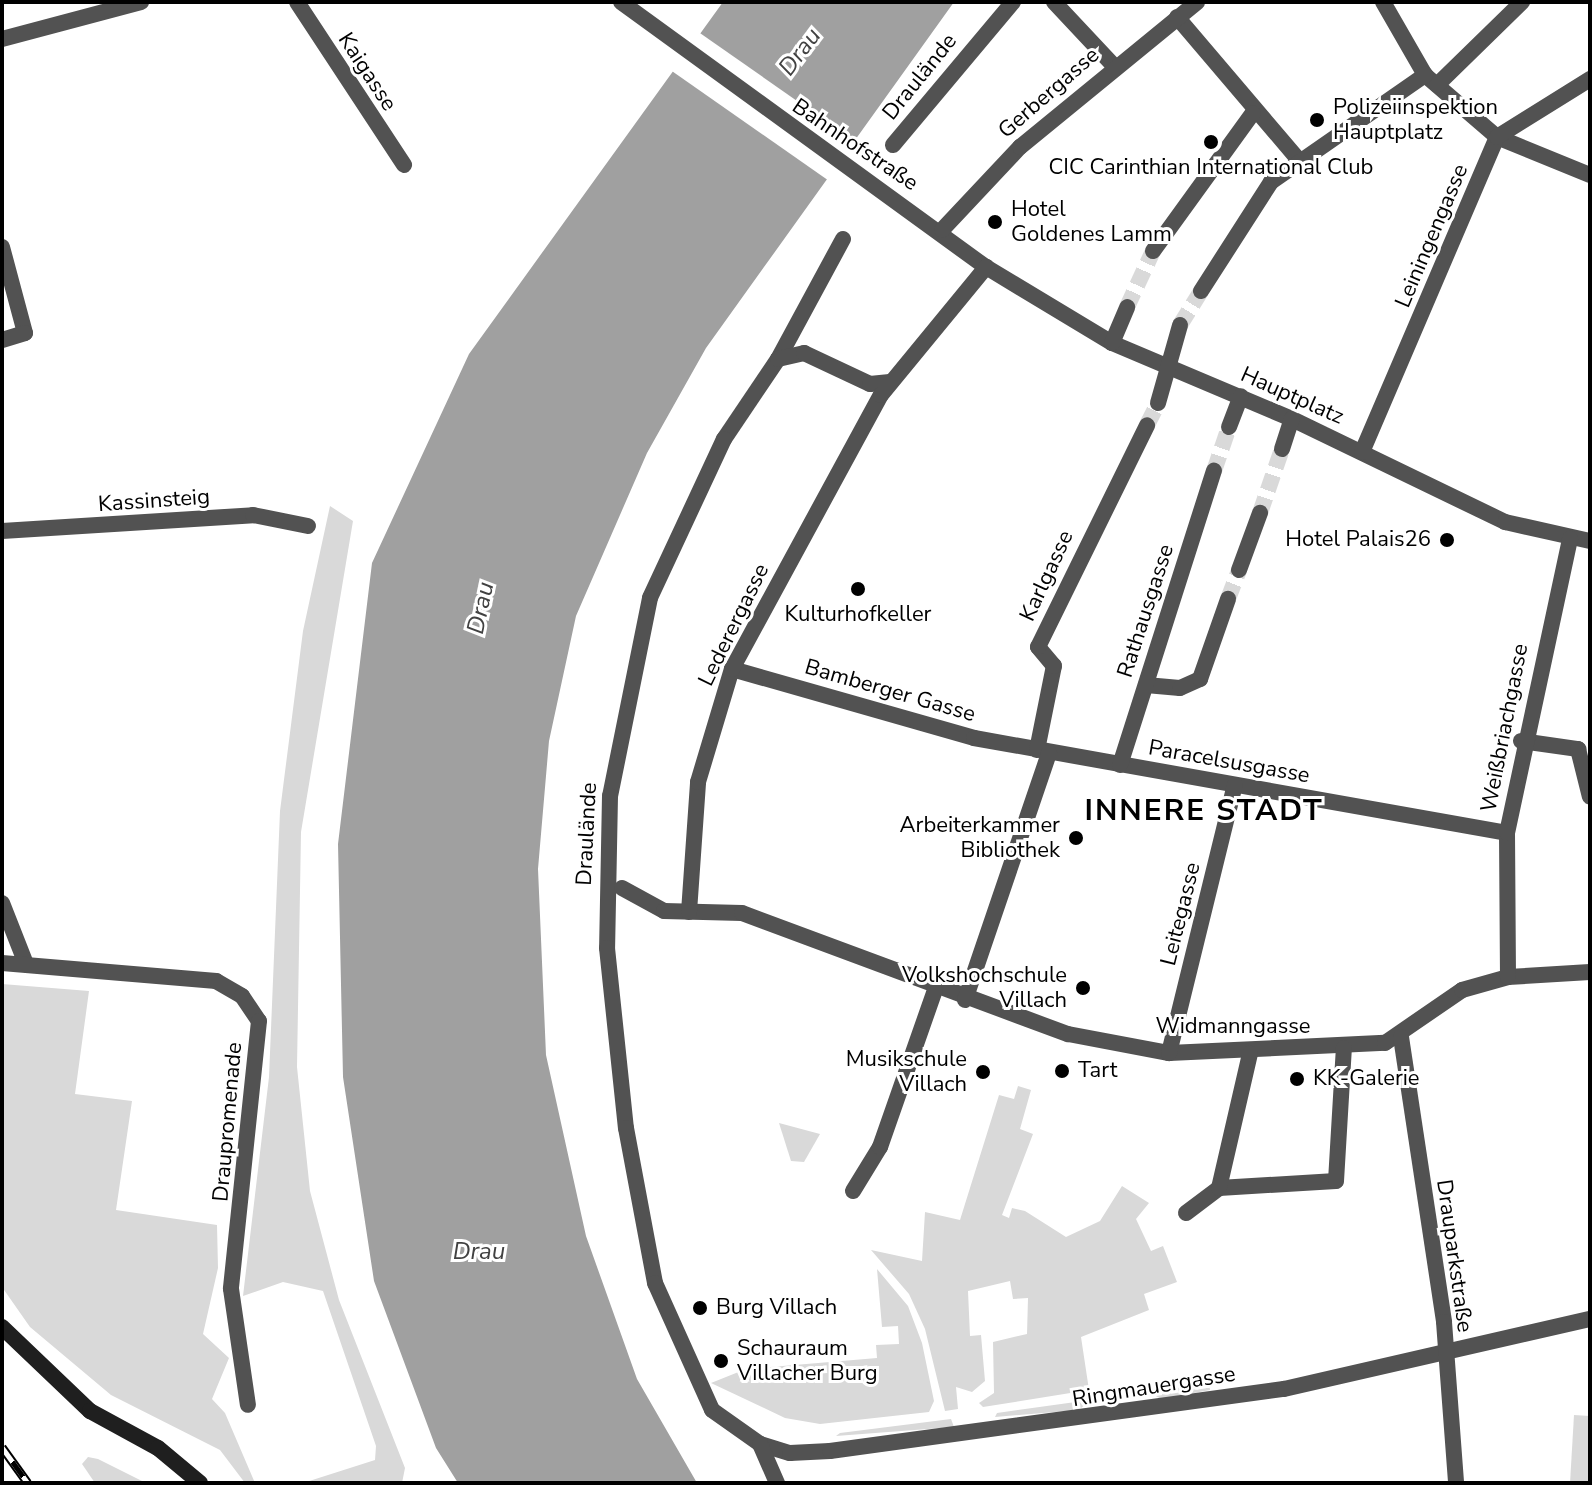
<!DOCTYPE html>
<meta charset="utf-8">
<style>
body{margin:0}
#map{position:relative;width:1592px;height:1485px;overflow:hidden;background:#fff;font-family:"Nunito Sans",sans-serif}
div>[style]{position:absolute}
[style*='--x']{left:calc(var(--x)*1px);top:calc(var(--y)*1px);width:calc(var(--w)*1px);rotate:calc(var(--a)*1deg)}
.green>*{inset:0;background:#d9d9d9}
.water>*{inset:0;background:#a0a0a0}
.pier>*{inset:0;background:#fff}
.street-tunnel>*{height:16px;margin-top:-8px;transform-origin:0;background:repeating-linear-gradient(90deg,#d9d9d9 0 16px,transparent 0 24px)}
.street>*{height:16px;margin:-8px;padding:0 8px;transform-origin:8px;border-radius:8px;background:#525252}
.secondary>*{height:16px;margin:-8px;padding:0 8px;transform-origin:8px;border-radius:8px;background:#1f1f1f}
.rail>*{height:9px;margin-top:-4.5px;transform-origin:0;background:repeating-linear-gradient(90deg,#fff 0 18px,#000 0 36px);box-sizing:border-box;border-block:2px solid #000}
.dots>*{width:22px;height:22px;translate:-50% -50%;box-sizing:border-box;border:4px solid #fff;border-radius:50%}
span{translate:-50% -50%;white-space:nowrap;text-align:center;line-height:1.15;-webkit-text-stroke:6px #fff;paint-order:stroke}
.street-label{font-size:22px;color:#000}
.poi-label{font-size:22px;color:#000}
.left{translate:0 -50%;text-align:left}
.right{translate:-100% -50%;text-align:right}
.water-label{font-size:24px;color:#414141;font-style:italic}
.district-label{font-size:30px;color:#000;font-weight:700;letter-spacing:2px}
.frame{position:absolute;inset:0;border:4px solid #000;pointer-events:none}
</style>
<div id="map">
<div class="green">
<div style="clip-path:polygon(330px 506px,353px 521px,301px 832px,297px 1067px,310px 1191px,339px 1300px,405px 1468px,402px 1483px,303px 1483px,375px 1460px,376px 1446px,323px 1291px,283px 1282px,243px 1296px,269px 1077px,280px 811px,303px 631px)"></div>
<div style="clip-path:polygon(2px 984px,89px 991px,75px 1094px,132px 1101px,116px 1210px,217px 1225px,218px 1268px,203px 1334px,229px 1358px,212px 1399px,225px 1413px,255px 1483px,245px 1483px,220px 1450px,111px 1395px,30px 1327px,2px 1287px)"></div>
<div style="clip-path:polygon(1018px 1086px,1031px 1090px,1020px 1129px,1033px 1134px,1002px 1215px,1009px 1218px,1012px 1208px,1025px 1211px,1066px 1237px,1100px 1221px,1122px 1186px,1149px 1203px,1136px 1219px,1151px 1251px,1163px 1246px,1177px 1282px,1144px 1294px,1149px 1310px,1081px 1337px,1089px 1390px,983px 1407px,979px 1403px,994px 1393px,993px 1342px,1027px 1334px,1028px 1298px,1013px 1299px,1010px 1281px,968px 1291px,970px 1336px,981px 1335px,985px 1381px,972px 1392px,956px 1387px,958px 1409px,945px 1411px,925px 1329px,909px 1294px,871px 1250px,922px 1261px,925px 1212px,960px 1220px,999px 1095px,1014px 1099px)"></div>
<div style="clip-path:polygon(779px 1123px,820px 1134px,804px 1162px,791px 1161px)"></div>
<div style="clip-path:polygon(877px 1269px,908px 1306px,922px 1343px,934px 1401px,929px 1412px,820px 1424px,785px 1418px,711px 1383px,746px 1369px,877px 1358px,876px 1345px,899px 1344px,898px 1326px,882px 1327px)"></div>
<div style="clip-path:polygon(1209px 1382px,1210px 1390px,1161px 1399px,1149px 1392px)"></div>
<div style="clip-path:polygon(1090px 1400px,1079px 1410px,995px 1417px,997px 1413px)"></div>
<div style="clip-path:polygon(1574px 1415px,1590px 1416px,1590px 1483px,1570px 1483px)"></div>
<div style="clip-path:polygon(951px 1419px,954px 1427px,836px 1436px,840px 1433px)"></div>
<div style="clip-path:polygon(88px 1457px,98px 1459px,146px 1483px,95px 1483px,82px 1464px)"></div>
</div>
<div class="water">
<div style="clip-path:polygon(723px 2px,954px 2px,706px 348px,647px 453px,576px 616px,549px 741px,538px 869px,546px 1055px,586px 1236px,637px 1379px,697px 1483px,458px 1483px,436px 1448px,374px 1281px,343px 1077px,338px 844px,372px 563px,469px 354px)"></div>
</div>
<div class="pier">
<div style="clip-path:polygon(697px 31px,860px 145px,832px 183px,669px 69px)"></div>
</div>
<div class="street-tunnel">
<div style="--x:1127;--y:307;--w:62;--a:-65.1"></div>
<div style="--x:1180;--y:325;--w:40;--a:-58"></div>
<div style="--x:1147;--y:425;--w:25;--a:-63"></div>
<div style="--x:1214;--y:471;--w:46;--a:-71.2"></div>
<div style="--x:1260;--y:513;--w:68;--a:-71"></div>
<div style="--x:1228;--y:599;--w:31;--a:-69"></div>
</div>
<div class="street">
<div style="--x:297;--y:2;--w:195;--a:56.7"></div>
<div style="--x:621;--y:2;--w:451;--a:36"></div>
<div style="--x:1054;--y:2;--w:88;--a:46.8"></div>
<div style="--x:1383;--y:2;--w:84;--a:60.1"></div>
<div style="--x:1425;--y:75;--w:95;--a:40.7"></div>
<div style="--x:1497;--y:137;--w:100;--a:22.2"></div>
<div style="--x:1177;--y:17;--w:193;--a:49.6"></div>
<div style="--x:2;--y:39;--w:144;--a:-14.9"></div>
<div style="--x:1437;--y:85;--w:119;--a:-44.3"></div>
<div style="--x:893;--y:145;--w:187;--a:-50"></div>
<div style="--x:942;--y:230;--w:114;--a:-46.8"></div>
<div style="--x:1020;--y:147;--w:229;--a:-39.3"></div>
<div style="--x:843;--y:239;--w:136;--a:118.4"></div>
<div style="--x:778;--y:359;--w:97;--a:124"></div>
<div style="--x:724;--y:439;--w:175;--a:115"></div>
<div style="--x:650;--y:598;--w:202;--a:101.4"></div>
<div style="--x:610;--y:796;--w:152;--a:91.1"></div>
<div style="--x:607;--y:948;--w:181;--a:84"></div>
<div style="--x:626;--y:1128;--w:158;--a:79.4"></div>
<div style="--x:655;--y:1283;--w:139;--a:65.8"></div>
<div style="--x:712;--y:1410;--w:59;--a:35.3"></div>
<div style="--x:760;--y:1444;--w:31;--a:17"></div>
<div style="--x:790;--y:1453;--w:40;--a:-2.9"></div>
<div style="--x:830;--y:1451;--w:458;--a:-7.8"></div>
<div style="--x:1284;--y:1389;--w:314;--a:-12.9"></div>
<div style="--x:2;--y:247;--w:89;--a:75"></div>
<div style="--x:25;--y:333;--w:24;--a:163"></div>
<div style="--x:1153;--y:251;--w:170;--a:-54.1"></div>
<div style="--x:986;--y:267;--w:147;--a:31.1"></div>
<div style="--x:1112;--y:343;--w:195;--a:22.9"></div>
<div style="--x:1292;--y:419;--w:237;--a:25.8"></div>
<div style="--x:1505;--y:522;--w:87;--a:12.6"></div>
<div style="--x:1201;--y:291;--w:130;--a:-57.3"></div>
<div style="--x:1271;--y:182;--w:188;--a:-34.8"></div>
<div style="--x:1112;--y:343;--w:39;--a:-67"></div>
<div style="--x:778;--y:359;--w:27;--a:-13"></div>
<div style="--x:804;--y:353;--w:73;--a:25.2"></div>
<div style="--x:870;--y:384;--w:20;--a:-6"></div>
<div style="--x:1158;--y:403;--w:81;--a:-74.2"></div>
<div style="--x:1229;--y:427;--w:33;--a:-69"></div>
<div style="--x:1282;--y:449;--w:32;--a:-72"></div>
<div style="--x:1362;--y:452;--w:343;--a:-66.8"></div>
<div style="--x:1497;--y:137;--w:110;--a:-31.9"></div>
<div style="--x:2;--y:531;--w:252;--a:-3.6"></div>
<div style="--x:253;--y:515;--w:56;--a:11.3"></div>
<div style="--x:1239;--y:570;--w:61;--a:-69.8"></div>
<div style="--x:732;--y:669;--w:252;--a:15.9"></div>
<div style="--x:974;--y:738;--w:541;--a:10.11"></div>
<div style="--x:1146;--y:685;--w:34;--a:5"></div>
<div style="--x:1180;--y:688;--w:22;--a:-24"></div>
<div style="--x:1200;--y:679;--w:85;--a:-70.7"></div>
<div style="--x:1521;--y:741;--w:58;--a:8"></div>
<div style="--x:1578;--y:749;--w:49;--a:76"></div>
<div style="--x:1037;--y:750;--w:86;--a:-78.6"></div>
<div style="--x:1054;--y:666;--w:25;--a:-130"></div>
<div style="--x:1038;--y:647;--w:247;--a:-63.8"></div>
<div style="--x:1120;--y:765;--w:309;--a:-72.3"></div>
<div style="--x:622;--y:888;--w:48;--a:28.7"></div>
<div style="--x:664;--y:911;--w:78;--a:1.5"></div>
<div style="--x:742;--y:913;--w:348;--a:20.4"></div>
<div style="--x:1068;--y:1034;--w:103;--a:10.7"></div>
<div style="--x:1169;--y:1053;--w:216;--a:-2.7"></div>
<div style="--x:1385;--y:1043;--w:93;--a:-34.5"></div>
<div style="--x:1462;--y:990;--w:48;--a:-15.8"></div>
<div style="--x:1508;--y:977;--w:82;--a:-3.5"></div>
<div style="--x:2;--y:903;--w:66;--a:68.5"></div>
<div style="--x:689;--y:912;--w:130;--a:-86"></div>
<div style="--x:698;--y:782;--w:118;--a:-73.3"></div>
<div style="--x:732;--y:669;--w:312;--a:-61.5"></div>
<div style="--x:881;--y:395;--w:166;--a:-50.6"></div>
<div style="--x:2;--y:963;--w:215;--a:4.8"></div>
<div style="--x:216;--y:981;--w:30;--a:30"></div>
<div style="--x:242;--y:996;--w:30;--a:56"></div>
<div style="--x:259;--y:1021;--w:269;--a:96"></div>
<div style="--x:231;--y:1289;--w:117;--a:81.7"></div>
<div style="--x:1508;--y:977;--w:144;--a:-90.4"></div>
<div style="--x:1507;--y:833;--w:301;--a:-77.9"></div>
<div style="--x:965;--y:1000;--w:261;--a:-71.2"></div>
<div style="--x:1401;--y:1037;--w:288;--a:81.4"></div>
<div style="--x:1444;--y:1322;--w:161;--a:85.7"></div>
<div style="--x:1169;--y:1053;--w:276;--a:-76.2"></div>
<div style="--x:1219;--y:1188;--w:117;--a:-3.4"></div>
<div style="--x:1336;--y:1181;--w:133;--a:-86.6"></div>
<div style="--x:853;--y:1191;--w:52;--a:-58.5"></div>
<div style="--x:880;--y:1147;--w:166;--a:-70.7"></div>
<div style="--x:1186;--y:1213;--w:41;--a:-37.1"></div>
<div style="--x:1219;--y:1188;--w:138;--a:-77"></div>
<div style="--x:760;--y:1444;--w:43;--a:66.4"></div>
</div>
<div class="secondary">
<div style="--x:2;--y:1327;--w:122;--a:43.7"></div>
<div style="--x:90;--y:1411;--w:77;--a:28.6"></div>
<div style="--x:158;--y:1448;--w:55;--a:39.8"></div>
</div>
<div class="rail">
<div style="--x:2;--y:1447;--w:44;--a:54.2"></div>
</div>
<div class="dots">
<div style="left:1317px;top:120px;background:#000"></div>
<div style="left:1211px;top:142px;background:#000"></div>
<div style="left:995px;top:222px;background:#000"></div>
<div style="left:1447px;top:540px;background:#000"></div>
<div style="left:858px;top:589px;background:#000"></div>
<div style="left:1076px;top:838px;background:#000"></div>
<div style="left:1083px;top:988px;background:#000"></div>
<div style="left:1062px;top:1071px;background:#000"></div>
<div style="left:983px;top:1072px;background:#000"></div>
<div style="left:1297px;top:1079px;background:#000"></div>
<div style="left:700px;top:1308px;background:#000"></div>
<div style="left:721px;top:1361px;background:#000"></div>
</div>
<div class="street-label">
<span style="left:367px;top:72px;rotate:57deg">Kaigasse</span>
<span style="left:920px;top:77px;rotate:-51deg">Draulände</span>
<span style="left:1049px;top:93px;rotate:-41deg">Gerbergasse</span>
<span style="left:855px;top:145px;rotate:34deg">Bahnhofstraße</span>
<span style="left:1432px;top:236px;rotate:-67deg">Leiningengasse</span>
<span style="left:1292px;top:396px;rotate:24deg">Hauptplatz</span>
<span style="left:154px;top:501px;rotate:-4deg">Kassinsteig</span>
<span style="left:1047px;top:576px;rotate:-65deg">Karlgasse</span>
<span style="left:1146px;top:611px;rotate:-72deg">Rathausgasse</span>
<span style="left:734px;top:625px;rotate:-64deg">Lederergasse</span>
<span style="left:890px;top:691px;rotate:16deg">Bamberger Gasse</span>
<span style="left:1505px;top:728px;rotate:-79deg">Weißbriachgasse</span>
<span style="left:1229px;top:762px;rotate:10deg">Paracelsusgasse</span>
<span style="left:587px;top:834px;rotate:-87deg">Draulände</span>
<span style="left:1181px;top:914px;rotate:-76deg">Leitegasse</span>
<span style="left:1233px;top:1027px">Widmanngasse</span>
<span style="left:228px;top:1122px;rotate:-85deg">Draupromenade</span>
<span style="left:1454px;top:1256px;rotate:82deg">Drauparkstraße</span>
<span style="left:1154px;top:1387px;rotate:-9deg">Ringmauergasse</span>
</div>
<div class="poi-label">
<span class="left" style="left:1333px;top:120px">Polizeiinspektion<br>Hauptplatz</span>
<span style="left:1211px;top:168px">CIC Carinthian International Club</span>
<span class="left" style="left:1011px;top:222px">Hotel<br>Goldenes Lamm</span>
<span class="right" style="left:1431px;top:540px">Hotel Palais26</span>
<span style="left:858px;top:615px">Kulturhofkeller</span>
<span class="right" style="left:1060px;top:838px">Arbeiterkammer<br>Bibliothek</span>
<span class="right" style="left:1067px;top:988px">Volkshochschule<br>Villach</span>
<span class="right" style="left:967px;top:1072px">Musikschule<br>Villach</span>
<span class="left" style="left:1078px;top:1071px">Tart</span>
<span class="left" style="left:1313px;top:1079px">KK-Galerie</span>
<span class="left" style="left:716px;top:1308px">Burg Villach</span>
<span class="left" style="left:737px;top:1361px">Schauraum<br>Villacher Burg</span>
</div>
<div class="water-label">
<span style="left:800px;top:52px;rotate:-53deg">Drau</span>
<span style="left:481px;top:608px;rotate:-78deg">Drau</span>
<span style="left:479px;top:1252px">Drau</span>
</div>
<div class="district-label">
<span style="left:1204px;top:811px">INNERE STADT</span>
</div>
<div class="frame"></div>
</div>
